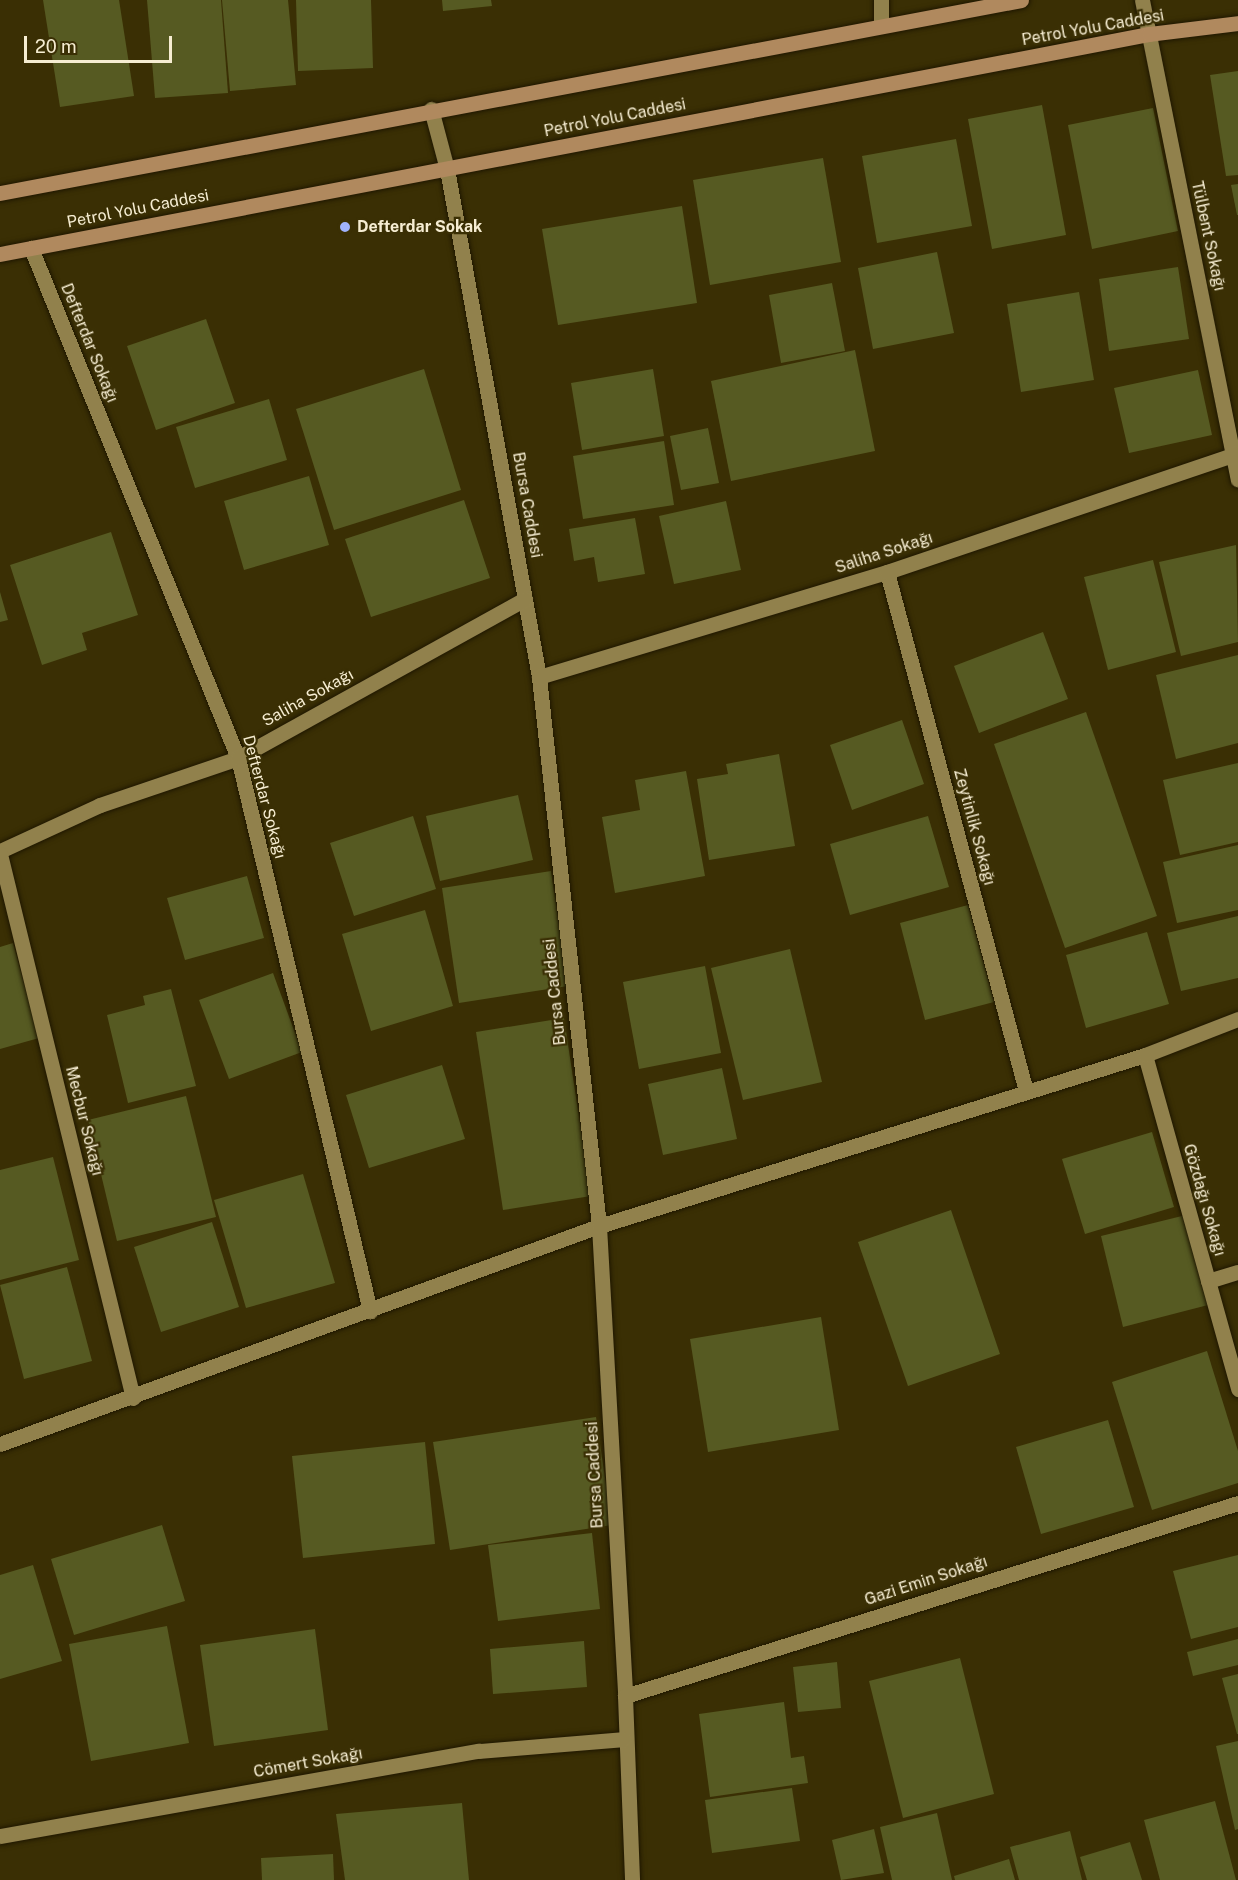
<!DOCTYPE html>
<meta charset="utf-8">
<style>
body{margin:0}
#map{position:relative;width:1238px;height:1880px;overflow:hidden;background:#3a2f04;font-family:"Public Sans",sans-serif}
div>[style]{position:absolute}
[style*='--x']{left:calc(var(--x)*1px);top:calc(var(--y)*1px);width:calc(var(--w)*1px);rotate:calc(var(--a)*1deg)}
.building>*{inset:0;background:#565a22}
.roads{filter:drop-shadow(0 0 2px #1f1700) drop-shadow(0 0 2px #1f1700)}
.minor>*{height:15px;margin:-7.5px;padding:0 7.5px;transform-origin:7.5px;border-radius:7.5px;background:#91814c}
.secondary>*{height:15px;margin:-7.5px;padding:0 7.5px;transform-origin:7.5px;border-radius:7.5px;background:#b0895e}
.dots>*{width:16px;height:16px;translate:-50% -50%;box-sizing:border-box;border:3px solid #3a2f04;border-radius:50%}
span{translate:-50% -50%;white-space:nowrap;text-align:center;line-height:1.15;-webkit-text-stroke:4.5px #3a2f04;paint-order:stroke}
.street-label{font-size:16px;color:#f6edd2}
.poi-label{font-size:16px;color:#f6edd2;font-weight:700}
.left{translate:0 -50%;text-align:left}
.scale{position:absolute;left:24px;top:36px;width:148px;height:27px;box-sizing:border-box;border:3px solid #f6edd2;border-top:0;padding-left:8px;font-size:18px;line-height:21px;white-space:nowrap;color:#f6edd2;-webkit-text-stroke:4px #3a2f04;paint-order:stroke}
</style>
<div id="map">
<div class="building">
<div style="clip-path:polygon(43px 0,119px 0,134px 96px,60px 107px)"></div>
<div style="clip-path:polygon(147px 0,221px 0,228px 93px,155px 98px)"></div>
<div style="clip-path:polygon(222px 0,288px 0,296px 85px,230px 91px)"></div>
<div style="clip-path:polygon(296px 0,371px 0,373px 68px,298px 71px)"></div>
<div style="clip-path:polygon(442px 0,491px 0,492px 6px,443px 11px)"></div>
<div style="clip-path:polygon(1238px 71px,1238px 175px,1226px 176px,1210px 75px)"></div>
<div style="clip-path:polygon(1042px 105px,1066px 235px,992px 249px,968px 119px)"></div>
<div style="clip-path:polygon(1153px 108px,1178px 231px,1092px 249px,1068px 125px)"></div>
<div style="clip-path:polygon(956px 139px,972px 226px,877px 243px,862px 156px)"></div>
<div style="clip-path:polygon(823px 158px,841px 262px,710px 285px,693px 180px)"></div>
<div style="clip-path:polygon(1238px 184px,1238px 215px,1237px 215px,1231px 185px)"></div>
<div style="clip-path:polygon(682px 206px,697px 303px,558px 325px,542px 229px)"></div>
<div style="clip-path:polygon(937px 252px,954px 333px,873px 349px,858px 268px)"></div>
<div style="clip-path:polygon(1178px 267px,1189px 339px,1109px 351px,1099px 279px)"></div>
<div style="clip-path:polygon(832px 283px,845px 351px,781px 363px,769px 295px)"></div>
<div style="clip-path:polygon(1079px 292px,1094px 380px,1021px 392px,1007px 304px)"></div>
<div style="clip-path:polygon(206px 319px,235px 403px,156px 430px,127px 346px)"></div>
<div style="clip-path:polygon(855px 350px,875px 451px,731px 481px,711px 381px)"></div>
<div style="clip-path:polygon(424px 369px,461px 490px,334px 530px,296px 409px)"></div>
<div style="clip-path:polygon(653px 369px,664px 436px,582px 450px,571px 383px)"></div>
<div style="clip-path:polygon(1198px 370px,1212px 435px,1129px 453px,1114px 388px)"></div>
<div style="clip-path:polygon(269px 399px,287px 460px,195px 488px,176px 427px)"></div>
<div style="clip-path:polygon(708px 428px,719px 483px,681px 490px,670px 436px)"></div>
<div style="clip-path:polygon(664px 441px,674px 505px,583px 519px,573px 456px)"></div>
<div style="clip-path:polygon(309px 476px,329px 545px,244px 570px,224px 501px)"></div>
<div style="clip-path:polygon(464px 500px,490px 578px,371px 617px,345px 539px)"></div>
<div style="clip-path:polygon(726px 501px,741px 570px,674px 584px,659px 516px)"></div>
<div style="clip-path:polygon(635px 518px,645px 574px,598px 582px,594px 557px,574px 561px,569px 529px)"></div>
<div style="clip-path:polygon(111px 532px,138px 615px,82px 633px,87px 650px,42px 665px,10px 565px)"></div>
<div style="clip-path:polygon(1236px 545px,1238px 642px,1181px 656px,1159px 562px)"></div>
<div style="clip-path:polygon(1153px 560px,1176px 652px,1108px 670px,1084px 577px)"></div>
<div style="clip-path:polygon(0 592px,8px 620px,0 622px)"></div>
<div style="clip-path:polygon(1043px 632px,1068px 699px,979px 733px,954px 666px)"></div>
<div style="clip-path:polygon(1238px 655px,1238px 743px,1176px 759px,1156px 675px)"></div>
<div style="clip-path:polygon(1086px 712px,1157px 916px,1065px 948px,994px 744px)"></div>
<div style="clip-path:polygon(902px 720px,924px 784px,852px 810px,830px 745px)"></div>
<div style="clip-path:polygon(779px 754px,795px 846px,709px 860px,697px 779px,728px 774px,726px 764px)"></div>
<div style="clip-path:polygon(1238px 763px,1238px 842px,1180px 855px,1163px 780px)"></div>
<div style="clip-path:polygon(686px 771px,705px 876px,615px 893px,602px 817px,640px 810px,635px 780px)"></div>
<div style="clip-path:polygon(518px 795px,533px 860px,440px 881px,426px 816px)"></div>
<div style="clip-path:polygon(413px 816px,436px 889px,354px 916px,330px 843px)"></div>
<div style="clip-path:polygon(928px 816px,949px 887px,850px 915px,830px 844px)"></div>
<div style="clip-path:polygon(1238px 845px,1238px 910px,1177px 923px,1163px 862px)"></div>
<div style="clip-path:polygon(551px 871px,568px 986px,459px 1003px,442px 888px)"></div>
<div style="clip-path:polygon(247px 876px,264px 938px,185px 960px,167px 898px)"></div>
<div style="clip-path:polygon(968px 905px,994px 1002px,925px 1020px,900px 923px)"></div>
<div style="clip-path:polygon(425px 910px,453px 1006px,371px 1031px,342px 934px)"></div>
<div style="clip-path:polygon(1238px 916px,1238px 978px,1181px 991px,1167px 933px)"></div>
<div style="clip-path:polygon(1147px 932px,1169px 1004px,1086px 1028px,1066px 955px)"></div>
<div style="clip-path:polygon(13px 943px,39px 1038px,0 1049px,0 947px)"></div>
<div style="clip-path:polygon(790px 949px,822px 1082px,743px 1100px,711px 968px)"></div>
<div style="clip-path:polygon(705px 966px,721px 1053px,639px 1069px,623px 982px)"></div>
<div style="clip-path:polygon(273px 973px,302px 1052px,229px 1079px,199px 1000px)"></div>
<div style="clip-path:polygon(171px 989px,196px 1086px,128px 1103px,107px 1015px,145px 1005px,143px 996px)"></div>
<div style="clip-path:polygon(564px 1018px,591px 1196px,503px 1210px,476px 1032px)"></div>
<div style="clip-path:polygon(442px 1065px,465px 1139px,369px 1168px,346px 1095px)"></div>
<div style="clip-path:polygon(722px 1068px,737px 1139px,663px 1155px,648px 1084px)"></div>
<div style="clip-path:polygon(186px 1096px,216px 1217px,117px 1241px,88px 1120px)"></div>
<div style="clip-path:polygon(1152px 1132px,1174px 1207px,1085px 1234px,1062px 1159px)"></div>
<div style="clip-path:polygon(53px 1157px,79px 1260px,0 1280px,0 1170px)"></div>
<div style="clip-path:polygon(303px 1174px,335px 1283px,246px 1308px,214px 1200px)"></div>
<div style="clip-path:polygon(951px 1210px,1000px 1354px,908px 1386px,858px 1242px)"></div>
<div style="clip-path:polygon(1186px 1215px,1208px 1305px,1123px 1327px,1101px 1236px)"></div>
<div style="clip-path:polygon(212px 1222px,239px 1307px,161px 1332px,134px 1247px)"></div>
<div style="clip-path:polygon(67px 1267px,92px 1361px,24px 1379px,0 1285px)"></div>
<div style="clip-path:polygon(821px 1317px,839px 1430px,708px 1452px,690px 1339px)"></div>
<div style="clip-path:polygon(1207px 1351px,1238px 1451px,1238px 1483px,1152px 1510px,1112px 1382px)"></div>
<div style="clip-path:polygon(596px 1417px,612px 1525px,450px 1550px,433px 1442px)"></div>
<div style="clip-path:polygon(1108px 1420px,1134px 1507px,1041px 1534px,1016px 1447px)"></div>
<div style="clip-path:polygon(425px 1442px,435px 1544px,303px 1558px,292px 1456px)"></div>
<div style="clip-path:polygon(162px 1525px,185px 1601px,74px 1635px,51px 1559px)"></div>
<div style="clip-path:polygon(592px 1533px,600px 1609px,498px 1621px,488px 1545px)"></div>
<div style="clip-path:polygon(1238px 1555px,1238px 1627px,1191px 1639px,1173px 1571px)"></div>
<div style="clip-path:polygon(33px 1565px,62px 1661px,0 1679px,0 1575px)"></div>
<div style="clip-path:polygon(167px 1626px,189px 1743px,91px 1761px,69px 1644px)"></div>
<div style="clip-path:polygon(315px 1629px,328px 1730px,214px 1746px,200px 1645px)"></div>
<div style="clip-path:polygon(1238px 1639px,1238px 1665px,1193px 1676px,1187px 1652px)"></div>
<div style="clip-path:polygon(584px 1641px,587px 1687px,493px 1694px,490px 1649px)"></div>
<div style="clip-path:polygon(960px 1658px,994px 1794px,903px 1818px,869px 1681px)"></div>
<div style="clip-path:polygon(837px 1662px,841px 1708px,798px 1712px,793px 1667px)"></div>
<div style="clip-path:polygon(1238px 1674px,1238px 1734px,1237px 1734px,1222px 1678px)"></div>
<div style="clip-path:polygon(784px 1702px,791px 1758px,804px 1756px,808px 1783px,710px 1797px,699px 1714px)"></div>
<div style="clip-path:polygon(1238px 1741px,1238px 1829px,1235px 1830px,1216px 1746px)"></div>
<div style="clip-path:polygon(792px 1788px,800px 1841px,712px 1853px,705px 1800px)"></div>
<div style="clip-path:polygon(1215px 1801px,1236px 1880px,1160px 1880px,1144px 1820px)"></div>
<div style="clip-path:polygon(462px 1803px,469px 1880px,345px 1880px,336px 1814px)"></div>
<div style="clip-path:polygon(937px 1813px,952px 1880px,892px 1880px,880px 1827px)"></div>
<div style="clip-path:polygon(874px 1829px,884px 1873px,841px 1880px,832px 1840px)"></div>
<div style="clip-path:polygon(1070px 1831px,1082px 1880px,1019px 1880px,1010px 1847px)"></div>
<div style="clip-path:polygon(1130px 1842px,1142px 1880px,1087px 1880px,1080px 1857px)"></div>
<div style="clip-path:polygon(333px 1854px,334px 1880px,262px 1880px,261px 1858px)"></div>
<div style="clip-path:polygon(1009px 1859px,1015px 1880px,955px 1880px,954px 1876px)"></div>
</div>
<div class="roads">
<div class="minor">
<div style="--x:881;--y:0;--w:24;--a:90"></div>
<div style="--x:1142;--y:0;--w:489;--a:78.7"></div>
<div style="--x:431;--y:109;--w:62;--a:75.1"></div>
<div style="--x:447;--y:169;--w:516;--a:79.73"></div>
<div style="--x:539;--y:677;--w:552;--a:83.76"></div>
<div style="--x:599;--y:1226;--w:471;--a:86.8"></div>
<div style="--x:625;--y:1696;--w:184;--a:87.8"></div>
<div style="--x:31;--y:248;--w:550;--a:67.91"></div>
<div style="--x:238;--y:758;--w:569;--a:76.57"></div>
<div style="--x:887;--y:572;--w:537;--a:75.01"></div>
<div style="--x:539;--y:677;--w:363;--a:-16.8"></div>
<div style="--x:887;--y:572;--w:371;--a:-18.7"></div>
<div style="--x:0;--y:851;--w:110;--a:-24.7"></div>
<div style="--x:100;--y:805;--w:146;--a:-18.8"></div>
<div style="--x:238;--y:758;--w:328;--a:-29"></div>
<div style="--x:0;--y:854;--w:560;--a:76.26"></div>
<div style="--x:1145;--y:1055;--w:347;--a:74.4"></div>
<div style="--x:1208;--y:1281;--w:31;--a:-17"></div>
<div style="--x:0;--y:1444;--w:637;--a:-20"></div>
<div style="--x:599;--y:1226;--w:572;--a:-17.39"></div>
<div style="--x:1145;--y:1055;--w:100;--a:-21.2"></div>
<div style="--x:625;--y:1696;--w:643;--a:-17.48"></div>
<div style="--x:0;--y:1836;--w:486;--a:-10.1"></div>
<div style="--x:479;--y:1751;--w:145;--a:-4.7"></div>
</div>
<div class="secondary">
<div style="--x:0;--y:193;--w:1039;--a:-10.7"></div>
<div style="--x:0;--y:254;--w:1170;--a:-10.84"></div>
<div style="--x:1149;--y:34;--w:90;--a:-7"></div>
</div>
</div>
<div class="dots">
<div style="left:345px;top:227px;background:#a0b3fd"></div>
</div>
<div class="street-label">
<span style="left:1093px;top:28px;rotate:-10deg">Petrol Yolu Caddesi</span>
<span style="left:615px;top:118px;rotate:-11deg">Petrol Yolu Caddesi</span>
<span style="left:138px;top:209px;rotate:-11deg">Petrol Yolu Caddesi</span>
<span style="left:1208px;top:236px;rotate:78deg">Tülbent Sokağı</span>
<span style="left:89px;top:343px;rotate:68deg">Defterdar Sokağı</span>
<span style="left:527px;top:505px;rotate:80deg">Bursa Caddesi</span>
<span style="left:884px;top:553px;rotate:-18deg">Saliha Sokağı</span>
<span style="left:308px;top:698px;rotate:-29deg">Saliha Sokağı</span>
<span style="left:264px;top:797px;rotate:75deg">Defterdar Sokağı</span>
<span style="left:974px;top:827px;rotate:75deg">Zeytinlik Sokağı</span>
<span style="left:555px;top:992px;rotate:-96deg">Bursa Caddesi</span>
<span style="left:84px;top:1121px;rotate:76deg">Mecbur Sokağı</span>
<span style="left:1204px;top:1200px;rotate:74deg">Gözdağı Sokağı</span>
<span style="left:595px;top:1475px;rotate:-93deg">Bursa Caddesi</span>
<span style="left:926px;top:1581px;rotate:-18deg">Gazi Emin Sokağı</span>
<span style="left:308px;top:1763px;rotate:-10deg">Cömert Sokağı</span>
</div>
<div class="poi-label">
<span class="left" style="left:357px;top:227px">Defterdar Sokak</span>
</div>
<div class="scale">20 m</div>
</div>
